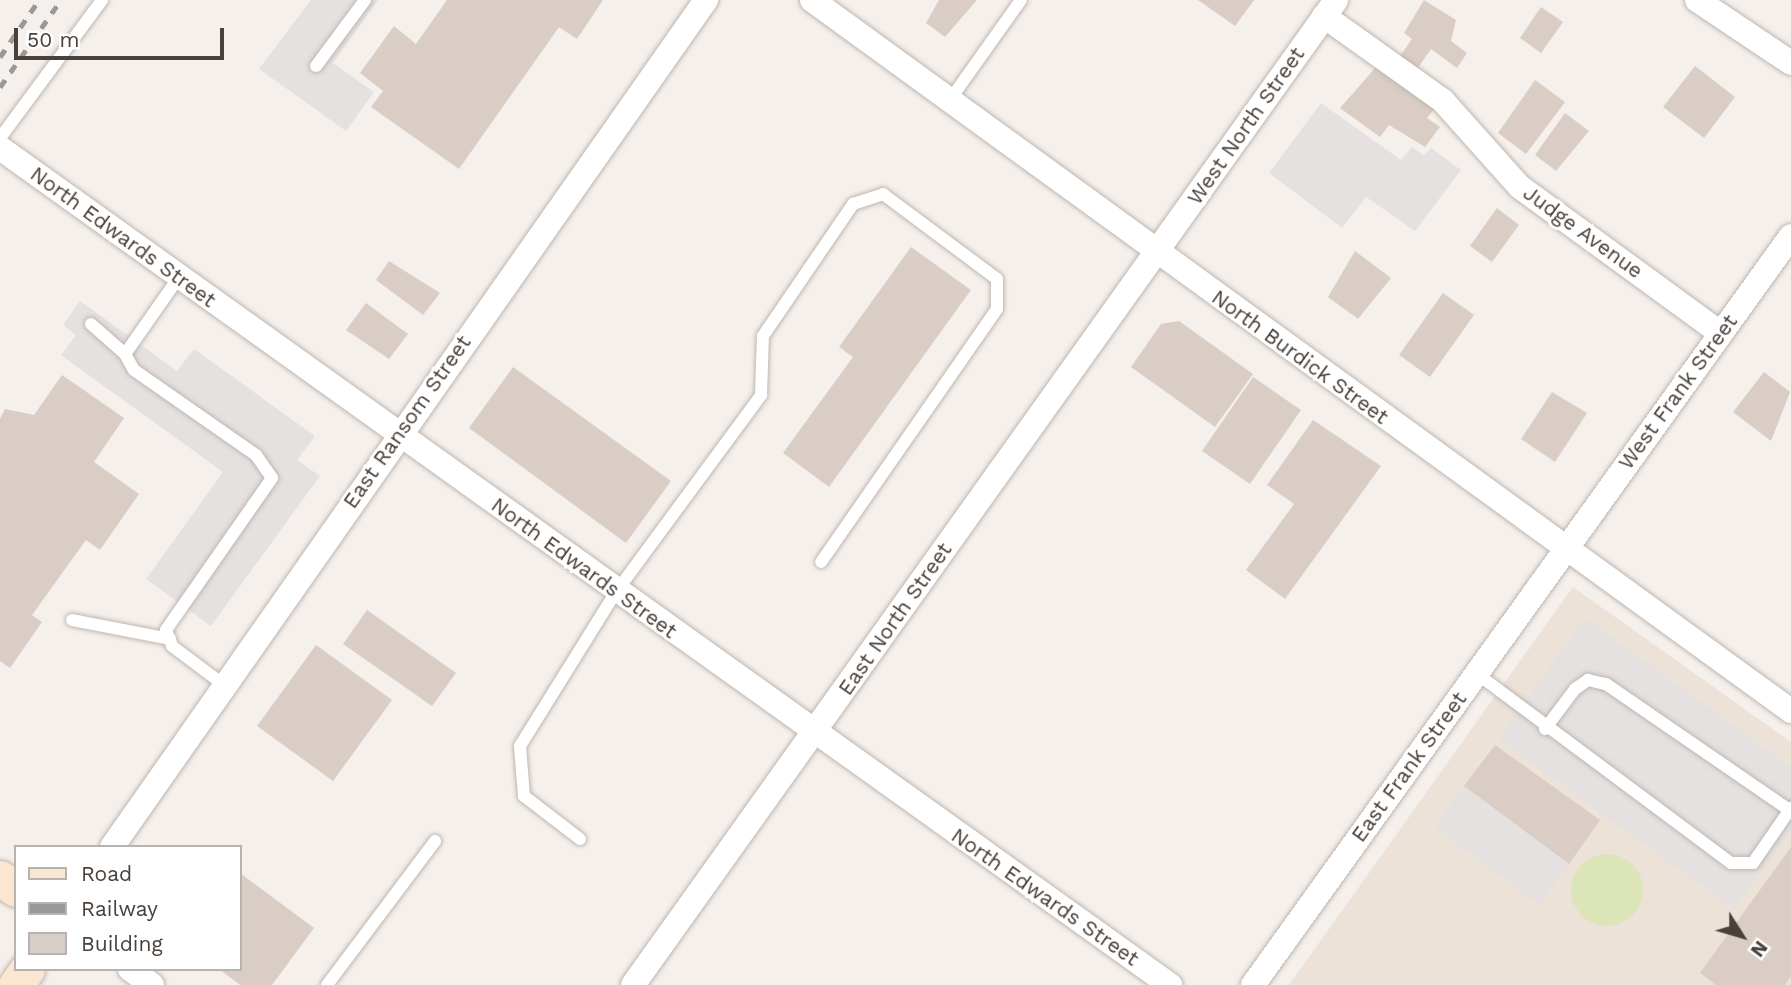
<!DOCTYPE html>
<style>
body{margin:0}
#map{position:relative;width:1791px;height:985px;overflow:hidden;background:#f5f0ec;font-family:"Work Sans",sans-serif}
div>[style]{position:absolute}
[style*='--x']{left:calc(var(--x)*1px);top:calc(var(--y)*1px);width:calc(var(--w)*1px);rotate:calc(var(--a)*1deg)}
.education>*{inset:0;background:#ece2d7}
.green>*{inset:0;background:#dbe5b8}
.round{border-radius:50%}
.parking>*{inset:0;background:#e4e1e0}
.building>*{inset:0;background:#d9cdc5}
.roads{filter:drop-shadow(0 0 2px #c0b6af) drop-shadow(0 0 2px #c0b6af)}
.lane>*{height:12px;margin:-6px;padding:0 6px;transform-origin:6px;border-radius:6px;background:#fff}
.street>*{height:24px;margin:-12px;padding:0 12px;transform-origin:12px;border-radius:12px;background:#fff}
.secondary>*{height:35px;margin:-17.5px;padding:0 17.5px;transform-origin:17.5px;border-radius:17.5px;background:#fbe7d0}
.rail>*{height:5px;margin-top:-2.5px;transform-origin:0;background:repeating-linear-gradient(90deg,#999 0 9px,transparent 0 18px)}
span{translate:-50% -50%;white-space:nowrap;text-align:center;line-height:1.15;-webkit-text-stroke:6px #fff;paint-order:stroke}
.street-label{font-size:21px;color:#49403a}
.legend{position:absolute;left:14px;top:845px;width:228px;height:126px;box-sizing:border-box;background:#fff;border:2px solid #b6b3b0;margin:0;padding:9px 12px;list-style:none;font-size:21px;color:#49403a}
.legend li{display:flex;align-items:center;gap:14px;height:35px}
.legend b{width:35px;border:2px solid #b6b3b0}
.north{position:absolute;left:1707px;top:901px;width:70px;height:70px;-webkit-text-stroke:5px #fff;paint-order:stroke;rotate:127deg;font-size:19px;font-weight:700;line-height:28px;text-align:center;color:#49403a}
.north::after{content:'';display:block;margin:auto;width:24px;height:32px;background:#49403a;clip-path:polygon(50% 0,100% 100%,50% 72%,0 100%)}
.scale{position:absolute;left:14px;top:28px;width:210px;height:32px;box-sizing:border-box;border:4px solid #49403a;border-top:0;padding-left:9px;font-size:21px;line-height:24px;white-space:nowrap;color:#49403a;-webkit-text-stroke:5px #fff;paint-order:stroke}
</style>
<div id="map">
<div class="education">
<div style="clip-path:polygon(1573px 587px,1791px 742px,1791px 985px,1289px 985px)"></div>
</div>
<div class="green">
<div class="round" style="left:1571px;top:854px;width:72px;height:72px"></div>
</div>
<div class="parking">
<div style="clip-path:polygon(311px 0,378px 0,333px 63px,374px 92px,346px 131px,259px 69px)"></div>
<div style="clip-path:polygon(1321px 103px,1401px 160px,1412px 147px,1424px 155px,1431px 148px,1461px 170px,1415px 231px,1366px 197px,1342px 228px,1269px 173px)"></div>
<div style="clip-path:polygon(80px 301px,177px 371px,194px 349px,315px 436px,297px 460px,320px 476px,211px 626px,146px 579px,223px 472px,61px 355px,76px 335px,63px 325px)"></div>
<div style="clip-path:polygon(1585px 618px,1791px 767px,1791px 830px,1734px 909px,1498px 739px)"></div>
<div style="clip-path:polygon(1464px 786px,1569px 864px,1539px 905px,1434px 827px)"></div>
</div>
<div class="building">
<div style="clip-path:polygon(447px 0,603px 0,577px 39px,559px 27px,459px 169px,371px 107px,383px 91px,360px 73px,394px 26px,416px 44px)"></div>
<div style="clip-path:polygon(939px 0,977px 0,945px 37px,926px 23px)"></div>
<div style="clip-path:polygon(1198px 0,1254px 0,1235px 26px)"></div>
<div style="clip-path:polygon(1424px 0,1456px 20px,1451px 41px,1467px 53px,1457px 68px,1431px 49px,1417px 69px,1400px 56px,1412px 39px,1404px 33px)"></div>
<div style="clip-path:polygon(1541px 7px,1563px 22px,1541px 53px,1520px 38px)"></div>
<div style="clip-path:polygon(1377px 66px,1435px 108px,1427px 118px,1440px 127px,1425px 147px,1389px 125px,1380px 137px,1340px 108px)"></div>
<div style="clip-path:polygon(1695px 66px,1735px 97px,1704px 138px,1663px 107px)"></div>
<div style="clip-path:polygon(1535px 80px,1565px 102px,1526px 154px,1498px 133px)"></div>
<div style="clip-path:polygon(1565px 113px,1589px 131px,1556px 171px,1535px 155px)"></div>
<div style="clip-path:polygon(1497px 208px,1519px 225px,1492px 262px,1470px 246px)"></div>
<div style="clip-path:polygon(911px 247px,971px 290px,829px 487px,783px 453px,853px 357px,839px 347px)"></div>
<div style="clip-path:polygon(1355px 251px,1391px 278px,1358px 319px,1328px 297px)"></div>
<div style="clip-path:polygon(389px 261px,440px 293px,423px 315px,376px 280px)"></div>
<div style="clip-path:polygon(1443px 293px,1474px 315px,1430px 377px,1399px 355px)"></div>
<div style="clip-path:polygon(366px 303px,408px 334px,389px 359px,346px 330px)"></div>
<div style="clip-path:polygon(1179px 321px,1253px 374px,1215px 427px,1131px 367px,1161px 324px)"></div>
<div style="clip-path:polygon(513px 367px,671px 481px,626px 543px,469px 428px)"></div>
<div style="clip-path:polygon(1764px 372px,1790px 392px,1771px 441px,1733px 412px)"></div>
<div style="clip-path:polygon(62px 375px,124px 418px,94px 462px,139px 494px,100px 550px,86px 540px,32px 615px,42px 622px,10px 668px,0 661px,0 419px,5px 409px,34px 415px)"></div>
<div style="clip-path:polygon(1253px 377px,1301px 410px,1250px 484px,1202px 451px)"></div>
<div style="clip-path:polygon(1552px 392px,1587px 413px,1555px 462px,1521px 439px)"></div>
<div style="clip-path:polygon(1313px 420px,1381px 466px,1285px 599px,1246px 570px,1294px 504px,1267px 485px)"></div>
<div style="clip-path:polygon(367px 610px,456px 673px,432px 706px,343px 644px)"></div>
<div style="clip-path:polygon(316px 645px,392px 700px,333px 781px,257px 726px)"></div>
<div style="clip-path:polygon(1495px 745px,1600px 820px,1569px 864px,1464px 786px)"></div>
<div style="clip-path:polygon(1791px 847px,1791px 976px,1785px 985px,1716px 985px,1700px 973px)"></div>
<div style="clip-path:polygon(240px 873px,314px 928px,272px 985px,240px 985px,219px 969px,240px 969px)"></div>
</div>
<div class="roads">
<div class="lane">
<div style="--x:316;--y:66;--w:82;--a:-53.4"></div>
<div style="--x:952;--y:97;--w:119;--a:-54.6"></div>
<div style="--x:0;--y:138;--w:172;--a:-53.5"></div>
<div style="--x:179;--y:277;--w:94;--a:125"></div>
<div style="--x:125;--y:354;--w:18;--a:61"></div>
<div style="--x:134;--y:370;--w:149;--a:34.9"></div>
<div style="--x:256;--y:455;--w:28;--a:55"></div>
<div style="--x:272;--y:478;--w:185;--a:124.9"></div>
<div style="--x:166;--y:630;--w:17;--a:69"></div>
<div style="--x:172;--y:646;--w:65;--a:36.9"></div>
<div style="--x:91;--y:324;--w:45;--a:41.4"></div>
<div style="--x:72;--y:620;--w:100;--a:11"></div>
<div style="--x:1476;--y:673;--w:318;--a:36.7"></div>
<div style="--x:1731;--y:863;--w:22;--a:0"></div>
<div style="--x:1753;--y:863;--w:67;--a:-55.4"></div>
<div style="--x:1545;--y:729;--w:50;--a:-53.1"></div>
<div style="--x:1575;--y:689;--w:16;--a:-35"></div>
<div style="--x:1588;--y:680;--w:18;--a:13"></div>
<div style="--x:1606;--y:684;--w:222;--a:34.5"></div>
<div style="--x:580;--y:839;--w:71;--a:-142.5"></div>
<div style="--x:524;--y:796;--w:50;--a:-94.6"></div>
<div style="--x:520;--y:746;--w:181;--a:-58.1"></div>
<div style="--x:616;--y:592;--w:245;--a:-53.6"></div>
<div style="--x:761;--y:395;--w:59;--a:-88.1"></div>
<div style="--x:763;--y:336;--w:160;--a:-55.7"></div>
<div style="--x:853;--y:204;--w:32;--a:-18"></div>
<div style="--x:883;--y:194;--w:142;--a:36.7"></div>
<div style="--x:997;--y:279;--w:30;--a:90"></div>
<div style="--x:997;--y:309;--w:308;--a:124.8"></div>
<div style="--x:327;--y:985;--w:180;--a:-53.1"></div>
</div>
<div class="street">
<div style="--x:812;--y:0;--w:1210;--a:35.99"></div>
<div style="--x:1697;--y:0;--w:113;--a:33.8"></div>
<div style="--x:1324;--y:16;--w:146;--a:35.5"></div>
<div style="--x:1443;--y:101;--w:115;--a:48.2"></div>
<div style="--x:1520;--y:187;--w:248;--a:36.1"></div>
<div style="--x:0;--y:148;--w:1439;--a:35.58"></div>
<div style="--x:112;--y:847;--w:1035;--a:-54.96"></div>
<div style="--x:130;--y:969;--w:27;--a:36"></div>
<div style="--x:633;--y:985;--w:1210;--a:-54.48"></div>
<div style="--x:1253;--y:985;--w:922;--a:-54.31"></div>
</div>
<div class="secondary">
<div style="--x:0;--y:878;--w:19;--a:35"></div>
<div style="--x:16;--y:985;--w:19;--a:-55"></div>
</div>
</div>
<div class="rail">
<div style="--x:0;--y:57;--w:69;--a:-55.6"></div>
<div style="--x:0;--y:87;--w:106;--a:-55"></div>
</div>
<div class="street-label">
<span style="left:1246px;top:126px;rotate:-55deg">West North Street</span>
<span style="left:1583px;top:232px;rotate:36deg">Judge Avenue</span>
<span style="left:123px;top:237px;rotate:36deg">North Edwards Street</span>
<span style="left:1300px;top:357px;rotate:36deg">North Burdick Street</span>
<span style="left:1678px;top:392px;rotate:-54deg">West Frank Street</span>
<span style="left:407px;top:422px;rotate:-55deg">East Ransom Street</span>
<span style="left:584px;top:568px;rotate:36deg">North Edwards Street</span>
<span style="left:895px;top:619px;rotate:-55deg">East North Street</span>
<span style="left:1409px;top:767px;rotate:-54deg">East Frank Street</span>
<span style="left:1045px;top:897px;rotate:35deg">North Edwards Street</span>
</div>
<ul class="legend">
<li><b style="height:9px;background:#fbe7d0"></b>Road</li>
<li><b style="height:9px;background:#999"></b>Railway</li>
<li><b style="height:19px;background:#d9cdc5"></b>Building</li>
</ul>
<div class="north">N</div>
<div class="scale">50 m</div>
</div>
